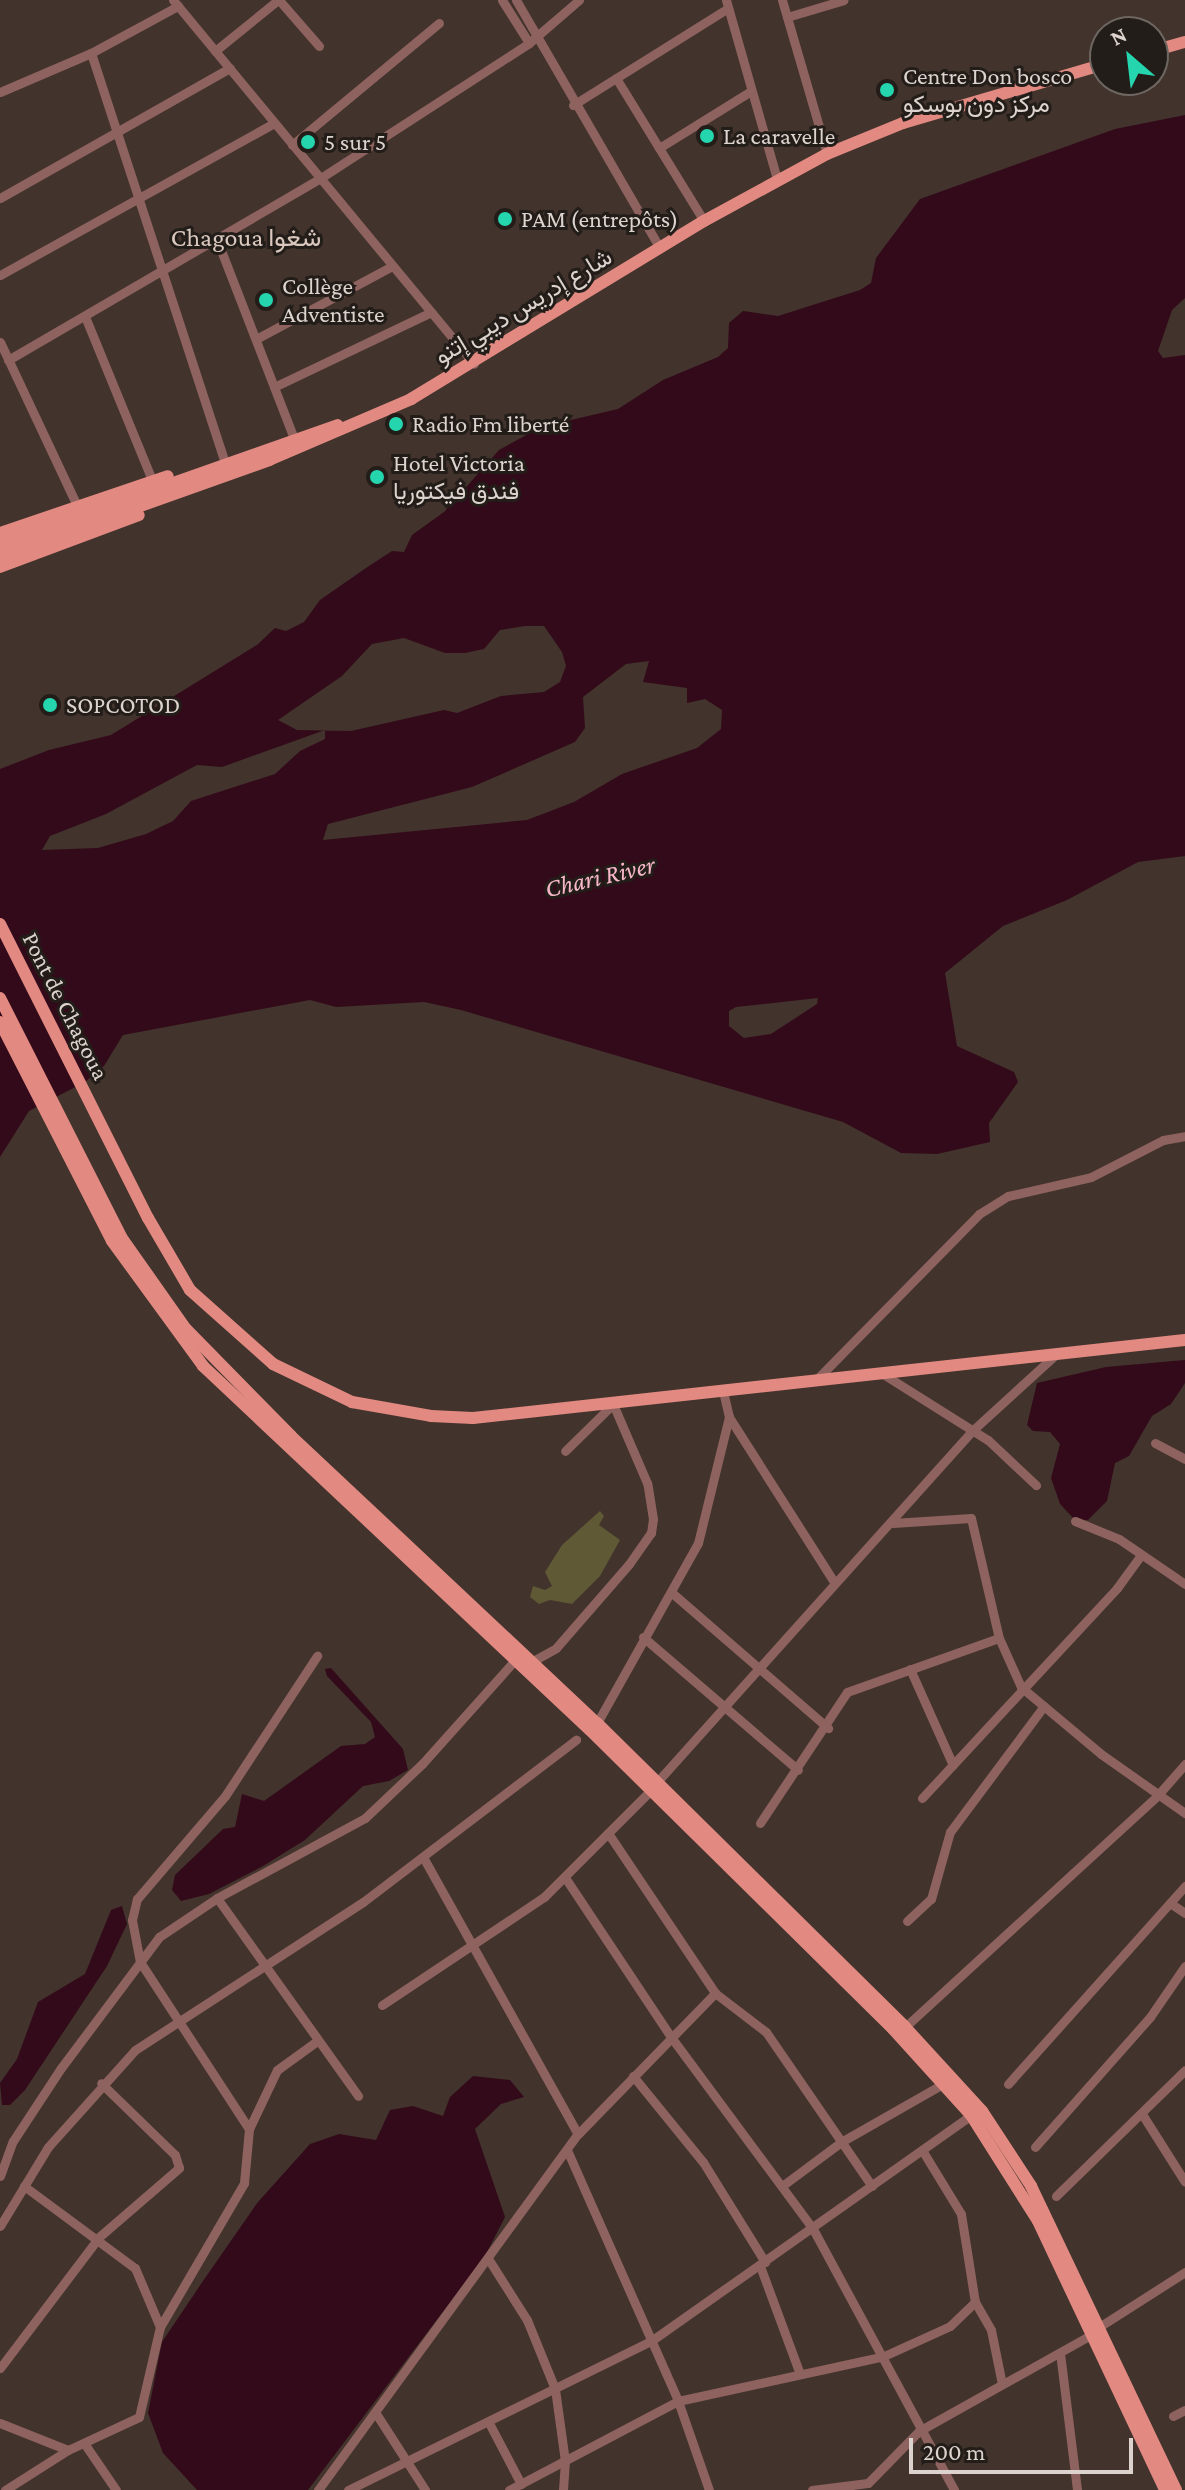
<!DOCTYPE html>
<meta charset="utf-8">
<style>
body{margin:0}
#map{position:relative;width:1185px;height:2490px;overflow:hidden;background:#42332c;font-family:"Crimson Pro",Vazirmatn,serif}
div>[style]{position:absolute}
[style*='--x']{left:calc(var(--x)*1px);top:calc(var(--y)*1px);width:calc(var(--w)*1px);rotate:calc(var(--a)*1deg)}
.green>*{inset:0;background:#5f5935}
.water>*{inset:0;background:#330a1a}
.minor>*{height:9px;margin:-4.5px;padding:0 4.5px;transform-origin:4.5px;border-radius:4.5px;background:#8e625e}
.major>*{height:12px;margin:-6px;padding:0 6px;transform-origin:6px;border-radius:6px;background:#e28a82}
.dots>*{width:22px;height:22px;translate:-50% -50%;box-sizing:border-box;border:4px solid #231d19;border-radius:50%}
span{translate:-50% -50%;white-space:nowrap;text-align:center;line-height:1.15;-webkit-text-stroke:6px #231d19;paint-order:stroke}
.poi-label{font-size:24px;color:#ddd3ce}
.left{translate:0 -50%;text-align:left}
.street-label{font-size:24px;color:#ddd3ce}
.neighbourhood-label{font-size:26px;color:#dac8be}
.water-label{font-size:26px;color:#f8b7c8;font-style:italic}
.north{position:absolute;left:1089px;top:16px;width:80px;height:80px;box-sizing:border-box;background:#231d19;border:2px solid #6d6661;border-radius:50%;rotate:332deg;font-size:22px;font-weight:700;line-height:32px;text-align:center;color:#ddd3ce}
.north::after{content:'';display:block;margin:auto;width:28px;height:36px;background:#25d5ae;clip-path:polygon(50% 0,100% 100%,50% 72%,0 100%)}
.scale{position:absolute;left:909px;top:2438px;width:224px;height:36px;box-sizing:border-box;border:4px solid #ddd3ce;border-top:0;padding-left:10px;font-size:24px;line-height:28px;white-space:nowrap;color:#ddd3ce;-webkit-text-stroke:6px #231d19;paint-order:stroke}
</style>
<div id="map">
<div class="green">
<div style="clip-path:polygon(600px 1511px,604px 1516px,599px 1525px,620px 1540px,600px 1576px,572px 1604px,550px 1600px,539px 1604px,530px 1597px,533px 1586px,545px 1590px,552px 1586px,545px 1572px,562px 1545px)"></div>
</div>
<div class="water">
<div style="clip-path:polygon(evenodd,1185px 115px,1185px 298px,1172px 310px,1158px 351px,1163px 358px,1185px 355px,1185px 856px,1138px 862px,1067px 900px,1003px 926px,945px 973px,957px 1046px,1014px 1072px,1018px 1082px,989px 1123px,990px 1142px,937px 1154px,901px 1153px,843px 1122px,461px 1010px,424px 1002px,336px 1007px,310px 1000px,123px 1035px,104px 1066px,85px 1082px,29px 1111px,0 1157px,0 769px,49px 750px,111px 735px,257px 645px,275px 628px,286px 631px,304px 622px,320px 600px,366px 568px,392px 551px,404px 552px,412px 535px,444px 512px,499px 450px,541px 427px,618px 409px,663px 380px,718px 357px,728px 348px,729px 323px,743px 311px,778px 316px,860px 290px,871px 283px,876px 258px,920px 199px,1115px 129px,1185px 115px,525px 626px,544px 626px,562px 652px,566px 666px,560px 682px,544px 692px,501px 696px,457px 713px,444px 710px,351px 731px,297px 730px,278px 720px,342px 676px,372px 644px,404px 638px,445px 653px,465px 653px,484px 649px,500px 630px,525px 626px,1185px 115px,649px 661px,643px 682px,687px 688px,687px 703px,705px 699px,722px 710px,721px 729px,697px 748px,622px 774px,574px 802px,527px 820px,323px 840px,328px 824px,472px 787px,575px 742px,585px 728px,583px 697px,626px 664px,649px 661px,1185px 115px,325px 730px,325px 739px,300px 751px,275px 774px,191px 801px,173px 821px,146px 834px,98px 848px,42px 850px,50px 836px,106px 814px,197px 765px,222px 767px,325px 730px,1185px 115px,818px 998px,817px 1004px,771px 1034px,744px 1038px,729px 1026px,729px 1011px,736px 1007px,818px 998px)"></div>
<div style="clip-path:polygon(1185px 1360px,1185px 1383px,1171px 1404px,1152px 1416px,1129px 1456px,1115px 1463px,1107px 1501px,1088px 1520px,1076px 1521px,1060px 1504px,1051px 1478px,1060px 1444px,1050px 1432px,1033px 1431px,1027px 1425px,1037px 1383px,1106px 1367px)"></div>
<div style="clip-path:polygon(331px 1668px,403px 1749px,408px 1770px,389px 1781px,363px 1786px,305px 1840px,263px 1866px,209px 1894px,181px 1901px,172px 1890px,175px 1875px,223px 1829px,235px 1827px,242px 1794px,264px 1801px,341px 1746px,365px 1744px,375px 1737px,371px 1722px,327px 1676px,325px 1669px)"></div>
<div style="clip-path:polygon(122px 1906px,127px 1924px,107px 1966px,25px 2090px,10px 2105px,2px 2105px,0 2083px,17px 2059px,38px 2002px,85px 1974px,111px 1910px)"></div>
<div style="clip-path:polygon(473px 2076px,510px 2080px,524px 2097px,501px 2104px,475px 2129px,505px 2217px,485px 2256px,308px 2490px,197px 2490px,163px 2453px,148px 2413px,162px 2342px,203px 2281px,258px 2202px,310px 2144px,339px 2134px,376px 2140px,390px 2110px,413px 2106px,443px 2116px,450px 2097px)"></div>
</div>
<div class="minor">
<div style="--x:173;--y:0;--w:472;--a:50.4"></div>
<div style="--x:279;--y:0;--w:61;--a:49"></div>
<div style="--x:502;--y:0;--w:51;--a:57.9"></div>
<div style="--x:516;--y:0;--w:287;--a:59.9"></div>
<div style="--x:726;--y:0;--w:186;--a:74.1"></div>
<div style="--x:782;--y:0;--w:160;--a:73.7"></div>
<div style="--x:787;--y:17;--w:59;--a:-16.6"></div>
<div style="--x:215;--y:51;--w:81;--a:-39"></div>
<div style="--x:91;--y:53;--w:429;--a:71.9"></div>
<div style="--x:616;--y:78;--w:168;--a:58.4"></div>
<div style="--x:0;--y:92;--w:99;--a:-23.2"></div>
<div style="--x:91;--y:53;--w:99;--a:-28.4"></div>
<div style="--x:573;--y:105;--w:183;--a:-32"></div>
<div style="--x:292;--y:145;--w:191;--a:-39.7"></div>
<div style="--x:659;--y:148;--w:108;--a:-31.8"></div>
<div style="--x:0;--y:198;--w:264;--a:-29.5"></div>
<div style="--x:217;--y:240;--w:213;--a:68.8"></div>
<div style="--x:0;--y:275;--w:313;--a:-29"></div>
<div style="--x:86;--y:319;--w:174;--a:67.7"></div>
<div style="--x:256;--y:339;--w:154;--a:-28.2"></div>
<div style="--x:0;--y:342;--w:181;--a:64.8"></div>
<div style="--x:8;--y:360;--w:360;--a:-30.2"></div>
<div style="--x:319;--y:179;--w:250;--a:-32.9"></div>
<div style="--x:529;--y:43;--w:66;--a:-40.7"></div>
<div style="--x:274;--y:387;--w:174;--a:-25.5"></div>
<div style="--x:883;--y:1374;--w:124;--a:32.2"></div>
<div style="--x:988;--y:1440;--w:66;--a:43.2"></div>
<div style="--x:815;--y:1381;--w:234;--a:-45.5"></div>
<div style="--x:979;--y:1214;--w:34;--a:-32"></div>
<div style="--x:1008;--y:1196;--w:85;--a:-12.9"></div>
<div style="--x:1091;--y:1177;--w:81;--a:-27.2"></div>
<div style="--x:1163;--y:1140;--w:22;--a:-10"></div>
<div style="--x:729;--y:1417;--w:196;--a:57.5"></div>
<div style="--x:1155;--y:1443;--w:34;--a:28"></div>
<div style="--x:1075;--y:1521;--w:48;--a:22.2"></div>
<div style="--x:1119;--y:1539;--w:80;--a:34.3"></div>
<div style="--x:893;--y:1523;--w:78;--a:-3.7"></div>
<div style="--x:971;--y:1518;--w:123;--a:76.9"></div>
<div style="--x:999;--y:1638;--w:54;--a:65.8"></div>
<div style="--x:1021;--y:1687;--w:104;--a:39.9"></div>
<div style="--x:1101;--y:1754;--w:103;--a:35.1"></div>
<div style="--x:671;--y:1592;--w:208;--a:40.9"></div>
<div style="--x:643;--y:1637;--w:204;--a:40.6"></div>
<div style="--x:533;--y:1661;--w:26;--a:-29"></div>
<div style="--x:556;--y:1648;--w:111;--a:-49"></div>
<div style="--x:629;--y:1564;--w:38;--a:-55"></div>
<div style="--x:651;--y:1533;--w:14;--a:-82"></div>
<div style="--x:653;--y:1519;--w:36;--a:-99"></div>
<div style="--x:647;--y:1483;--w:86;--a:-113.3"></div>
<div style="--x:613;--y:1404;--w:67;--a:135.6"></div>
<div style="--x:910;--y:1669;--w:105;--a:65.9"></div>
<div style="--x:597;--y:1723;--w:206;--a:-60.7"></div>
<div style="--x:698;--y:1543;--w:130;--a:-76.2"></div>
<div style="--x:729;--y:1417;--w:26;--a:-103"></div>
<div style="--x:657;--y:1782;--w:473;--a:-48.1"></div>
<div style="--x:973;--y:1430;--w:110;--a:-42.4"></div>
<div style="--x:922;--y:1798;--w:287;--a:-47.1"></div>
<div style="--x:1117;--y:1588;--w:41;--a:-54"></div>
<div style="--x:760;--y:1823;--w:157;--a:-56.4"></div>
<div style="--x:847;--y:1692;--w:161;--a:-19.6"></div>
<div style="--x:608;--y:1833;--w:192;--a:56.2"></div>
<div style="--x:715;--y:1993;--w:64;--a:37.4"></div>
<div style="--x:766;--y:2032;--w:187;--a:55.5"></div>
<div style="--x:423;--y:1857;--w:317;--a:60.8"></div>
<div style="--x:566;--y:1879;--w:190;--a:56.4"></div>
<div style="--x:671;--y:2037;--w:239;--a:53.5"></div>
<div style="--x:813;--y:2229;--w:297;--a:61.6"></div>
<div style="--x:217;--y:1898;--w:243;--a:54.5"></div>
<div style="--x:1170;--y:1903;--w:18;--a:34"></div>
<div style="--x:907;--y:1921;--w:33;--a:-43"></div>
<div style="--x:931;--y:1899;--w:70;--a:-74.2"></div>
<div style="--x:950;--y:1832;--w:157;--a:-53.3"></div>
<div style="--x:382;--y:2005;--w:195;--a:-33.7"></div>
<div style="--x:544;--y:1897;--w:151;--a:-45"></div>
<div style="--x:905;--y:2027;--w:342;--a:-42.5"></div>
<div style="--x:1157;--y:1796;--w:43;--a:-48.8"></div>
<div style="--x:633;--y:2076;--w:111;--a:50.9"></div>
<div style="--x:703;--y:2162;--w:118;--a:58.2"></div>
<div style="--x:1008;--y:2084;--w:266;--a:-48.2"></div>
<div style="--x:1142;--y:2114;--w:80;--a:57.7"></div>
<div style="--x:249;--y:2129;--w:199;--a:-123.1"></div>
<div style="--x:140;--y:1962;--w:43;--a:-100.8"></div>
<div style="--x:132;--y:1920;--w:22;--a:-77"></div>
<div style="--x:137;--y:1899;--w:135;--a:-49.5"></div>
<div style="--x:225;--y:1796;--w:168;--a:-56.7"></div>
<div style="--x:1035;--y:2147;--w:174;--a:-48.5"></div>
<div style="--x:1150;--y:2017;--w:62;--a:-55.5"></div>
<div style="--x:567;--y:2150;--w:274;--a:66.1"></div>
<div style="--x:678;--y:2401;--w:94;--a:70.8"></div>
<div style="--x:922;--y:2150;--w:75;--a:58.6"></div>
<div style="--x:961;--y:2214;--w:89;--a:81"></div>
<div style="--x:975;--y:2302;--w:32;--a:60"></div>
<div style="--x:991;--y:2330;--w:55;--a:78.5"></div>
<div style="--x:0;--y:2176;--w:37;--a:-70"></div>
<div style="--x:13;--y:2141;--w:87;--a:-56.7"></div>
<div style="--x:61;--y:2068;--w:164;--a:-53.2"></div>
<div style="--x:159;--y:1937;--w:70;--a:-33.9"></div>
<div style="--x:217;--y:1898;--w:168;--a:-28.4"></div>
<div style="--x:365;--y:1818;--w:79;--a:-43.5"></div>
<div style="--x:422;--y:1764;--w:141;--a:-48.2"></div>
<div style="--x:24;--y:2186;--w:138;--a:36.5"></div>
<div style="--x:135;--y:2268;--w:64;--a:67"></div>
<div style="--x:782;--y:2186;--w:74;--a:-36.7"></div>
<div style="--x:841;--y:2142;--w:123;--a:-29.7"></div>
<div style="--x:1056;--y:2196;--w:180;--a:-44.3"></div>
<div style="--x:0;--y:2226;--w:92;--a:-58.7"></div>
<div style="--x:48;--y:2147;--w:130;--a:-48.1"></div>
<div style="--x:135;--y:2050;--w:272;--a:-33"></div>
<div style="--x:363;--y:1902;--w:268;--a:-37.3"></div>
<div style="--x:489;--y:2260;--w:71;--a:57.7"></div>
<div style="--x:527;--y:2320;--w:74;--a:67.9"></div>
<div style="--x:555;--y:2389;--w:73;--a:82.1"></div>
<div style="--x:565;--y:2461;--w:29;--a:94"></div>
<div style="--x:760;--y:2266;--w:115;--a:69.7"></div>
<div style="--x:1099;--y:2327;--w:102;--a:-32.6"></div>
<div style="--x:1060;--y:2353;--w:138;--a:82.9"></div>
<div style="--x:0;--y:2368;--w:164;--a:-52.9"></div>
<div style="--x:99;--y:2237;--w:106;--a:-40.8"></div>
<div style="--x:179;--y:2168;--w:14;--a:-107"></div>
<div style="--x:175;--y:2155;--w:103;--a:-135.8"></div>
<div style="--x:375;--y:2412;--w:93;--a:57.3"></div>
<div style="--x:1173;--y:2416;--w:13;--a:-27"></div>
<div style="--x:0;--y:2423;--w:73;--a:21.7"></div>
<div style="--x:489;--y:2423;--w:69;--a:62.3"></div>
<div style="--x:84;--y:2443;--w:57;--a:55.8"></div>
<div style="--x:5;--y:2490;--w:75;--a:-32.4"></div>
<div style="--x:68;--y:2450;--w:78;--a:-24.9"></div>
<div style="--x:139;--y:2417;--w:92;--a:-76.9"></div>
<div style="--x:160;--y:2327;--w:167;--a:-59.7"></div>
<div style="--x:244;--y:2183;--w:54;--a:-84.7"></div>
<div style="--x:249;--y:2129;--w:65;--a:-64.6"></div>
<div style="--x:277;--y:2070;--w:49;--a:-35.9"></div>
<div style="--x:318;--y:2490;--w:441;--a:-53.9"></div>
<div style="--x:578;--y:2134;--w:197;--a:-45.8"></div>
<div style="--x:348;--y:2490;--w:338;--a:-26.2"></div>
<div style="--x:651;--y:2341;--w:392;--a:-35.2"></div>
<div style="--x:509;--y:2490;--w:191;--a:-27.8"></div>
<div style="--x:678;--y:2401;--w:211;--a:-12.3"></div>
<div style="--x:884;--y:2356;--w:72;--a:-24.4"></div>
<div style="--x:950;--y:2326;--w:35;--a:-44"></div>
<div style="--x:812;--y:2490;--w:56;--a:-7.1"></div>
<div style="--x:868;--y:2483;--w:73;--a:-45.6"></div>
<div style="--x:919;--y:2431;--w:197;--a:-29.2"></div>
</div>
<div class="major">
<div style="--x:1153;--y:51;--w:33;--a:-16"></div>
<div style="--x:0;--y:533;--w:177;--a:-18.7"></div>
<div style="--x:0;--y:544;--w:358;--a:-19.4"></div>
<div style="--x:0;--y:556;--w:286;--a:-19.6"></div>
<div style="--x:269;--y:460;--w:155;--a:-23.2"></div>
<div style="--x:411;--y:399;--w:343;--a:-31.3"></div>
<div style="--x:704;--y:221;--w:140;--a:-28.6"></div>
<div style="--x:827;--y:154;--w:82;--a:-22.2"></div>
<div style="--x:903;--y:123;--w:210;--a:-16.3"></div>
<div style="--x:0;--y:567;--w:148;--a:-20.5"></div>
<div style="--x:0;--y:924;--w:329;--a:63.3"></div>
<div style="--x:148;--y:1218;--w:83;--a:59.7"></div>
<div style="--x:190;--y:1290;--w:111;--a:41.7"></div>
<div style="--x:273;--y:1364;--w:88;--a:25.7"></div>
<div style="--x:352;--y:1402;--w:80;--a:10"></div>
<div style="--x:431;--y:1416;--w:42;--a:2.7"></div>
<div style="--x:473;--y:1418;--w:716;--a:-6.25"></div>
<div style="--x:0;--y:998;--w:268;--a:63.1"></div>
<div style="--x:121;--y:1237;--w:113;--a:54.8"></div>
<div style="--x:186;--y:1329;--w:150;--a:45.5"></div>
<div style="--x:291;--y:1436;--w:420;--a:43.2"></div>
<div style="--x:597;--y:1723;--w:433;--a:44.6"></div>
<div style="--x:905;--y:2027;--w:114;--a:47.5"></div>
<div style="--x:982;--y:2111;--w:90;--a:56.8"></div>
<div style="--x:1031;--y:2186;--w:337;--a:64.5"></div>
<div style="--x:0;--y:1022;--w:246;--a:62.9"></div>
<div style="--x:112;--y:1241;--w:155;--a:53.9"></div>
<div style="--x:203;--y:1366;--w:531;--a:43.25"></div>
<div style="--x:590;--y:1730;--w:426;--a:44.6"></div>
<div style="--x:893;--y:2029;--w:116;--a:47.8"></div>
<div style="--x:971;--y:2115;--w:125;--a:57.7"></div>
<div style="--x:1038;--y:2221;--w:297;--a:64.7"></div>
</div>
<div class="dots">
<div style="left:887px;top:90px;background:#25d5ae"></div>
<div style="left:707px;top:136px;background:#25d5ae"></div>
<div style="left:308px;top:142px;background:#25d5ae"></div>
<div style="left:505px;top:219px;background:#25d5ae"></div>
<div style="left:266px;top:300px;background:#25d5ae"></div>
<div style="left:396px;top:424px;background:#25d5ae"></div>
<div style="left:377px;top:477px;background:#25d5ae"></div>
<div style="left:50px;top:705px;background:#25d5ae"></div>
</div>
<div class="poi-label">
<span class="left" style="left:903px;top:90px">Centre Don bosco<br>مركز دون بوسكو</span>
<span class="left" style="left:723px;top:136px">La caravelle</span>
<span class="left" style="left:324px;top:142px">5 sur 5</span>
<span class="left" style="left:521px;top:219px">PAM (entrepôts)</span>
<span class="left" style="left:282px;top:300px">Collège<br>Adventiste</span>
<span class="left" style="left:412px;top:424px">Radio Fm liberté</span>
<span class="left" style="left:393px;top:477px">Hotel Victoria<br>فندق فيكتوريا</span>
<span class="left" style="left:66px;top:705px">SOPCOTOD</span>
</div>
<div class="street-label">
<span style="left:523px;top:306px;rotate:-31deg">شارع إدريس ديبي إتنو</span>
<span style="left:66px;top:1006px;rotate:63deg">Pont de Chagoua</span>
</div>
<div class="neighbourhood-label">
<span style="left:246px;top:238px">Chagoua شغوا</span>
</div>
<div class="water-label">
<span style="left:600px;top:877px;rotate:-13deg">Chari River</span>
</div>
<div class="north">N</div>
<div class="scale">200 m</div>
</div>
